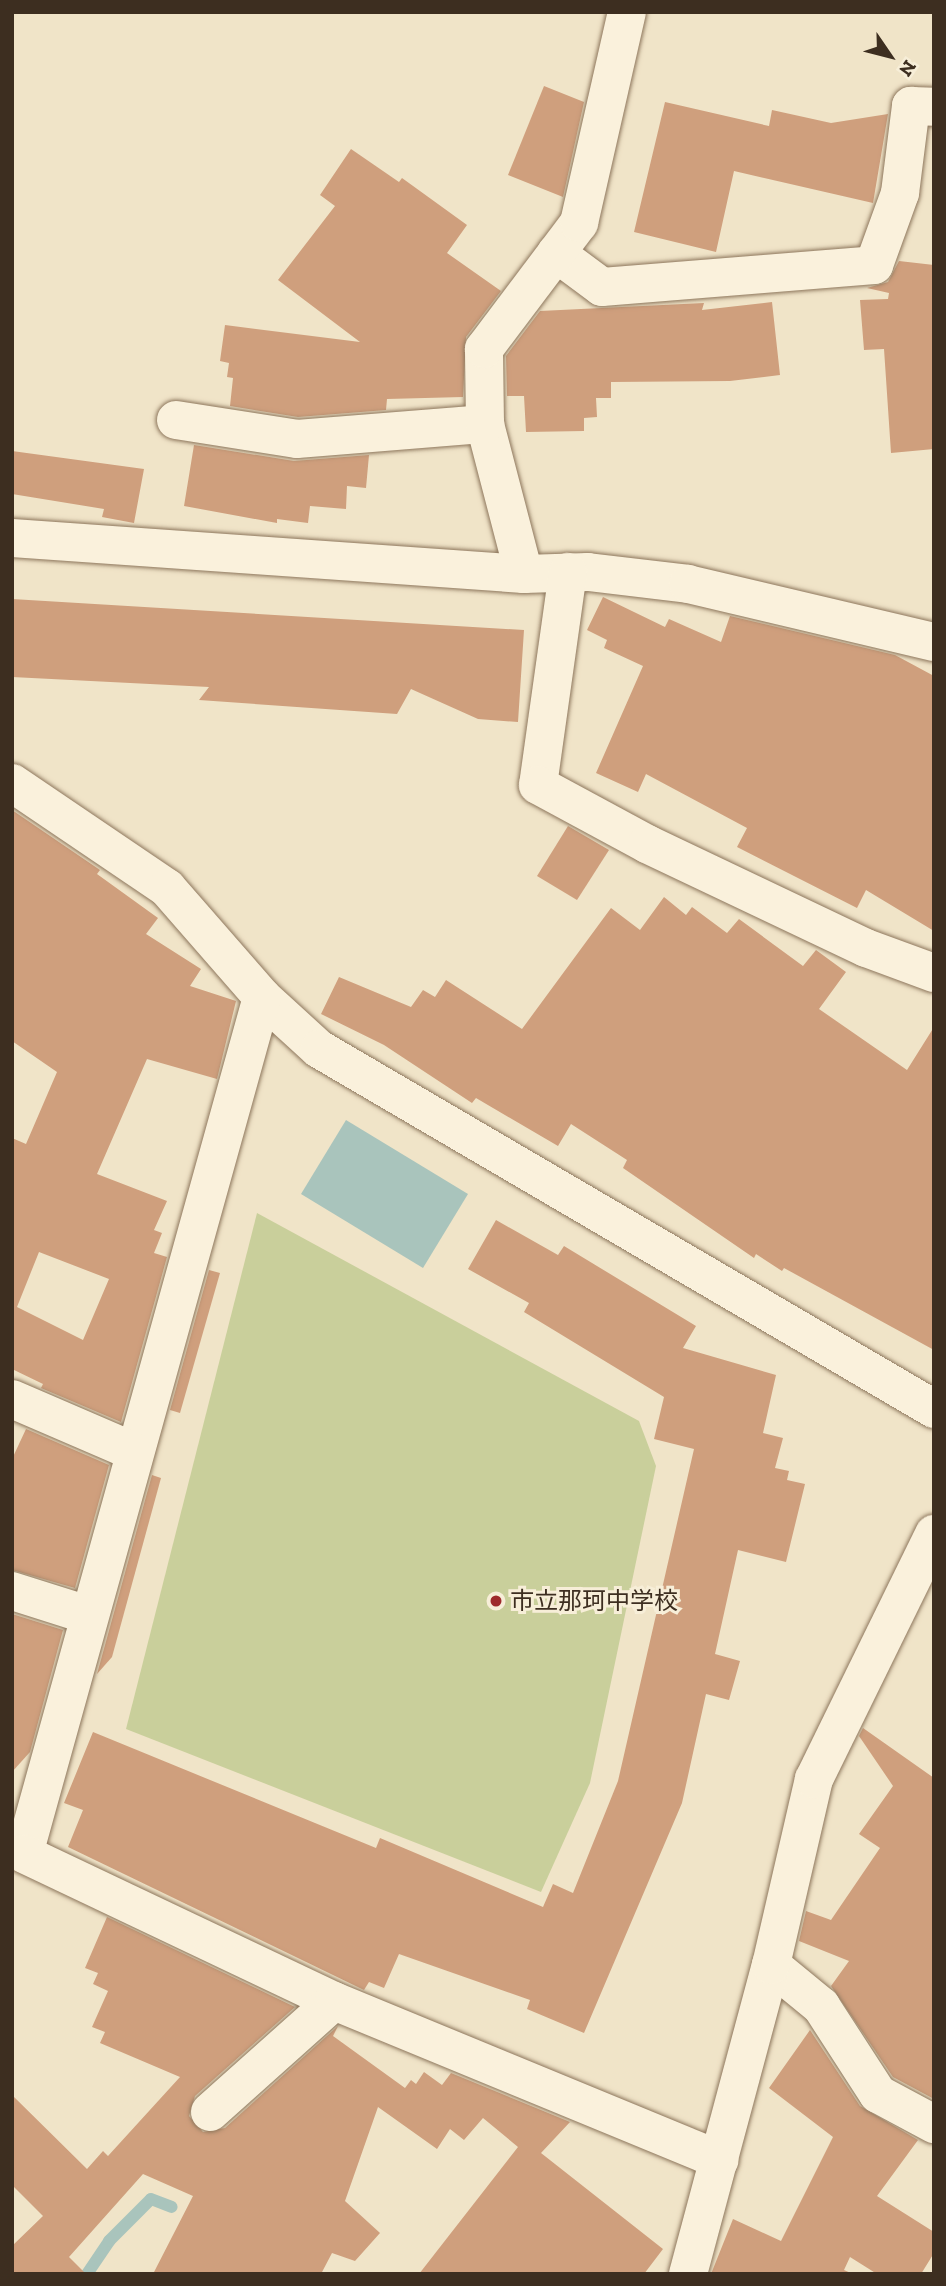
<!DOCTYPE html>
<meta charset="utf-8">
<style>
body{margin:0}
#map{position:relative;width:946px;height:2286px;overflow:hidden;background:#f0e4c8;font-family:"Zilla Slab","Noto Sans JP",serif}
div>[style]{position:absolute}
[style*='--x']{left:calc(var(--x)*1px);top:calc(var(--y)*1px);width:calc(var(--w)*1px);rotate:calc(var(--a)*1deg)}
.green>*{inset:0;background:#c9cf9b}
.water>*{inset:0;background:#a9c4bc}
.stream>*{height:12px;margin:-6px;padding:0 6px;transform-origin:6px;border-radius:6px;background:#a9c4bc}
.building>*{inset:0;background:#cf9f7d}
.roads{filter:drop-shadow(0 0 2px #8d765c) drop-shadow(0 0 2px #8d765c)}
.minor>*{height:38px;margin:-19px;padding:0 19px;transform-origin:19px;border-radius:19px;background:#faf1dc}
.dots>*{width:19px;height:19px;translate:-50% -50%;box-sizing:border-box;border:4px solid #f7eed8;border-radius:50%}
span{translate:-50% -50%;white-space:nowrap;text-align:center;line-height:1.15;-webkit-text-stroke:6px #f7eed8;paint-order:stroke}
.poi-label{font-size:24px;color:#3d2e20}
.left{translate:0 -50%;text-align:left}
.frame{position:absolute;inset:0;border:14px solid #3d2e20;pointer-events:none}
.north{position:absolute;left:855px;top:21px;width:70px;height:70px;-webkit-text-stroke:5px #f7eed8;paint-order:stroke;rotate:125deg;font-size:19px;font-weight:700;line-height:28px;text-align:center;color:#3d2e20}
.north::after{content:'';display:block;margin:auto;width:24px;height:32px;background:#3d2e20;clip-path:polygon(50% 0,100% 100%,50% 72%,0 100%)}
</style>
<div id="map">
<div class="green">
<div style="clip-path:polygon(257px 1213px,639px 1421px,656px 1466px,590px 1783px,541px 1892px,126px 1729px)"></div>
</div>
<div class="water">
<div style="clip-path:polygon(346px 1120px,468px 1194px,423px 1268px,301px 1194px)"></div>
</div>
<div class="stream">
<div style="--x:87;--y:2274;--w:40;--a:-56"></div>
<div style="--x:109;--y:2241;--w:59;--a:-45"></div>
<div style="--x:151;--y:2199;--w:22;--a:21"></div>
</div>
<div class="building">
<div style="clip-path:polygon(544px 86px,584px 102px,563px 197px,508px 175px)"></div>
<div style="clip-path:polygon(665px 102px,769px 126px,772px 110px,831px 123px,888px 114px,873px 203px,734px 171px,716px 252px,634px 232px)"></div>
<div style="clip-path:polygon(351px 149px,399px 182px,402px 178px,467px 225px,447px 253px,501px 291px,466px 337px,463px 397px,387px 399px,386px 410px,298px 417px,230px 406px,233px 378px,227px 377px,229px 363px,220px 361px,225px 325px,360px 342px,278px 280px,335px 206px,320px 195px)"></div>
<div style="clip-path:polygon(899px 261px,934px 265px,934px 449px,891px 453px,884px 349px,864px 350px,860px 300px,888px 299px,889px 293px,867px 288px,888px 282px)"></div>
<div style="clip-path:polygon(772px 302px,780px 375px,730px 381px,611px 382px,611px 398px,596px 398px,597px 417px,584px 418px,584px 431px,526px 432px,524px 396px,507px 396px,506px 356px,540px 311px,704px 303px,702px 310px)"></div>
<div style="clip-path:polygon(194px 445px,294px 461px,369px 455px,366px 488px,347px 486px,346px 509px,310px 506px,308px 523px,277px 519px,277px 523px,184px 506px)"></div>
<div style="clip-path:polygon(12px 451px,144px 469px,134px 523px,102px 517px,104px 509px,12px 494px)"></div>
<div style="clip-path:polygon(603px 597px,665px 627px,669px 619px,721px 642px,730px 616px,895px 655px,934px 676px,934px 931px,866px 890px,857px 908px,737px 847px,747px 828px,646px 774px,638px 792px,596px 773px,643px 666px,604px 648px,607px 640px,587px 630px)"></div>
<div style="clip-path:polygon(12px 599px,524px 630px,518px 722px,478px 719px,411px 689px,397px 714px,199px 700px,209px 687px,12px 677px)"></div>
<div style="clip-path:polygon(evenodd,12px 810px,100px 870px,97px 874px,158px 918px,146px 934px,201px 969px,190px 986px,236px 1001px,217px 1079px,147px 1059px,97px 1174px,167px 1201px,154px 1230px,162px 1233px,154px 1253px,167px 1257px,121px 1422px,41px 1388px,43px 1384px,12px 1369px,12px 1138px,26px 1144px,57px 1072px,12px 1041px,12px 810px,39px 1252px,109px 1279px,83px 1340px,17px 1307px,39px 1252px)"></div>
<div style="clip-path:polygon(568px 826px,609px 850px,577px 900px,537px 876px)"></div>
<div style="clip-path:polygon(664px 897px,686px 915px,692px 907px,727px 933px,739px 919px,803px 966px,816px 950px,846px 972px,819px 1009px,907px 1070px,934px 1027px,934px 1350px,784px 1268px,782px 1271px,756px 1254px,754px 1258px,623px 1168px,627px 1160px,571px 1124px,558px 1146px,476px 1098px,472px 1103px,384px 1045px,321px 1014px,339px 977px,411px 1007px,423px 990px,435px 997px,446px 980px,522px 1029px,611px 908px,640px 930px)"></div>
<div style="clip-path:polygon(496px 1220px,558px 1255px,564px 1246px,696px 1326px,683px 1348px,776px 1375px,763px 1433px,783px 1438px,775px 1468px,789px 1471px,787px 1480px,805px 1484px,786px 1562px,738px 1550px,715px 1654px,740px 1661px,729px 1700px,706px 1694px,682px 1803px,584px 2033px,527px 2009px,530px 2000px,399px 1954px,384px 1988px,369px 1982px,364px 1990px,68px 1847px,83px 1810px,64px 1803px,93px 1732px,376px 1848px,380px 1838px,543px 1907px,553px 1884px,573px 1893px,618px 1781px,694px 1449px,654px 1439px,664px 1397px,524px 1312px,529px 1303px,468px 1269px)"></div>
<div style="clip-path:polygon(209px 1270px,220px 1273px,180px 1413px,170px 1410px)"></div>
<div style="clip-path:polygon(26px 1429px,109px 1465px,75px 1588px,12px 1570px,12px 1459px)"></div>
<div style="clip-path:polygon(152px 1475px,161px 1478px,112px 1657px,97px 1674px)"></div>
<div style="clip-path:polygon(12px 1614px,63px 1630px,30px 1752px,12px 1772px)"></div>
<div style="clip-path:polygon(863px 1728px,934px 1778px,934px 2099px,893px 2077px,831px 1986px,849px 1961px,799px 1941px,806px 1911px,831px 1920px,880px 1848px,859px 1834px,893px 1786px,859px 1736px)"></div>
<div style="clip-path:polygon(107px 1917px,295px 2007px,195px 2096px,189px 2116px,203px 2132px,225px 2128px,338px 2026px,333px 2036px,405px 2088px,411px 2080px,416px 2084px,424px 2072px,442px 2085px,451px 2073px,570px 2122px,541px 2153px,663px 2249px,644px 2274px,419px 2274px,518px 2147px,483px 2118px,464px 2140px,450px 2129px,437px 2149px,378px 2107px,345px 2201px,380px 2233px,355px 2261px,332px 2253px,321px 2274px,153px 2274px,193px 2196px,143px 2174px,69px 2257px,86px 2274px,12px 2274px,12px 2246px,43px 2216px,12px 2185px,12px 2095px,87px 2169px,103px 2151px,108px 2156px,180px 2077px,100px 2043px,105px 2032px,92px 2027px,108px 1991px,93px 1984px,98px 1973px,85px 1968px)"></div>
<div style="clip-path:polygon(810px 2030px,860px 2106px,918px 2140px,877px 2196px,934px 2232px,934px 2253px,921px 2274px,877px 2274px,850px 2257px,844px 2270px,853px 2274px,711px 2274px,733px 2219px,781px 2241px,833px 2137px,769px 2088px)"></div>
</div>
<div class="roads">
<div class="minor">
<div style="--x:556;--y:253;--w:57;--a:36.5"></div>
<div style="--x:602;--y:287;--w:273;--a:-4.6"></div>
<div style="--x:874;--y:265;--w:77;--a:-70.1"></div>
<div style="--x:900;--y:193;--w:88;--a:-82.8"></div>
<div style="--x:911;--y:106;--w:23;--a:2"></div>
<div style="--x:176;--y:420;--w:122;--a:8.9"></div>
<div style="--x:297;--y:439;--w:189;--a:-4.6"></div>
<div style="--x:12;--y:538;--w:513;--a:4.02"></div>
<div style="--x:524;--y:574;--w:64;--a:-1.8"></div>
<div style="--x:588;--y:572;--w:101;--a:6.8"></div>
<div style="--x:688;--y:584;--w:253;--a:13.3"></div>
<div style="--x:568;--y:572;--w:215;--a:98"></div>
<div style="--x:538;--y:785;--w:124;--a:28.4"></div>
<div style="--x:647;--y:844;--w:242;--a:25.4"></div>
<div style="--x:866;--y:948;--w:72;--a:20.2"></div>
<div style="--x:524;--y:574;--w:155;--a:-104.6"></div>
<div style="--x:485;--y:424;--w:75;--a:-90.8"></div>
<div style="--x:484;--y:349;--w:158;--a:-53"></div>
<div style="--x:579;--y:223;--w:216;--a:-77.2"></div>
<div style="--x:12;--y:783;--w:187;--a:34.1"></div>
<div style="--x:167;--y:888;--w:145;--a:48.9"></div>
<div style="--x:262;--y:997;--w:77;--a:42.4"></div>
<div style="--x:319;--y:1049;--w:713;--a:30.34"></div>
<div style="--x:262;--y:997;--w:889;--a:105.52"></div>
<div style="--x:24;--y:1854;--w:343;--a:25.4"></div>
<div style="--x:12;--y:1399;--w:132;--a:23.3"></div>
<div style="--x:12;--y:1591;--w:80;--a:17.5"></div>
<div style="--x:771;--y:1965;--w:65;--a:39.4"></div>
<div style="--x:821;--y:2006;--w:105;--a:57.1"></div>
<div style="--x:878;--y:2094;--w:64;--a:28.2"></div>
<div style="--x:210;--y:2112;--w:166;--a:-41.8"></div>
<div style="--x:334;--y:2001;--w:417;--a:22.4"></div>
<div style="--x:688;--y:2274;--w:320;--a:-75"></div>
<div style="--x:771;--y:1965;--w:191;--a:-77"></div>
<div style="--x:814;--y:1779;--w:273;--a:-63.9"></div>
</div>
</div>
<div class="dots">
<div style="left:496px;top:1601px;background:#9e2a2b"></div>
</div>
<div class="poi-label">
<span class="left" style="left:510px;top:1601px">市立那珂中学校</span>
</div>
<div class="frame"></div>
<div class="north">N</div>
</div>
